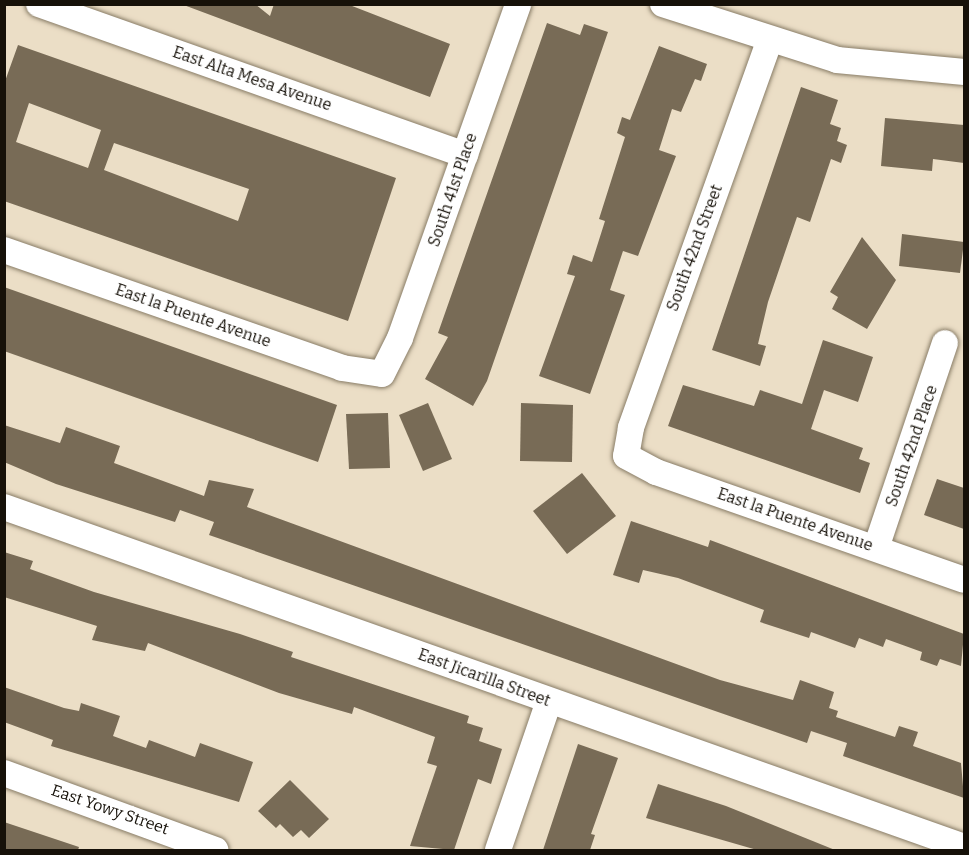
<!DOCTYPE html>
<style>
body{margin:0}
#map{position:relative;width:969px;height:855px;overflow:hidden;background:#ebdec6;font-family:Bitter,serif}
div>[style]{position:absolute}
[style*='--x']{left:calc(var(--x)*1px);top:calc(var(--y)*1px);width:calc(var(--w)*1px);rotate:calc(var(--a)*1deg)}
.building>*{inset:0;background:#786b56}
.roads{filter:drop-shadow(0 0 2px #887c66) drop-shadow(0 0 2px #887c66)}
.street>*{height:26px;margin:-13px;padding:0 13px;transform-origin:13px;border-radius:13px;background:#fff}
span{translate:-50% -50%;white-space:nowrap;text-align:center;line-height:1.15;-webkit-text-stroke:4.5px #fff;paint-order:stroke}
.street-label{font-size:16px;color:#161109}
.frame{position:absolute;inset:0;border:6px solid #161109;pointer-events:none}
</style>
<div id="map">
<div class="building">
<div style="clip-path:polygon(181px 4px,255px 4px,270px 16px,274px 4px,347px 4px,450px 44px,430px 97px)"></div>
<div style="clip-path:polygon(547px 23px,580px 35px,584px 24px,608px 32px,487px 381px,473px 406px,425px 379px,448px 337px,438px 333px)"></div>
<div style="clip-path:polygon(evenodd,18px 45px,396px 178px,348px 321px,4px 201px,4px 84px,18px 45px,29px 103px,101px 130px,88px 168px,16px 142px,29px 103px,18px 45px,114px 143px,249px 189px,238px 221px,104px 170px,114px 143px)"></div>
<div style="clip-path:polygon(659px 46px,707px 64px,701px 81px,695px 79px,681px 112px,672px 109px,659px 150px,676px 156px,638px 256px,623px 251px,610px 290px,625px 295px,590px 394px,539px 376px,575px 276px,567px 274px,573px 255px,592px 262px,605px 221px,599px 219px,625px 137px,617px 133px,622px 117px,630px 120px)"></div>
<div style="clip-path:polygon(801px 87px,838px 100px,830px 124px,841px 128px,837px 141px,847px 145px,841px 163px,831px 159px,810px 222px,797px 217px,768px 302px,758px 344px,766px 346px,760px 366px,712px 350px)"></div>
<div style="clip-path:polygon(885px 118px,964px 125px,964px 163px,933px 159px,932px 171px,881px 166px)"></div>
<div style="clip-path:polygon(902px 234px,964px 242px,960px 273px,899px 266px)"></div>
<div style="clip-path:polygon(862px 237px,896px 280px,867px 329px,832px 309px,838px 297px,830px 292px)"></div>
<div style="clip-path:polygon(4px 287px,337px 405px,318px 462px,4px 351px)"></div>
<div style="clip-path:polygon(823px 340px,873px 357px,858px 402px,824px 390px,811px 429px,863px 448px,859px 459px,870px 463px,860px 493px,668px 426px,683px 385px,754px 406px,760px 390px,802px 404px)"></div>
<div style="clip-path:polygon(428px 403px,452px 459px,423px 471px,399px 415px)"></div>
<div style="clip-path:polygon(521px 403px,573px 405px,572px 462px,520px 461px)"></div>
<div style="clip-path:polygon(388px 413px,390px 468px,349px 469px,346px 414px)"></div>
<div style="clip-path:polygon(4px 425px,60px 443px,66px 427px,120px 446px,114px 463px,204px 496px,209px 480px,254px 489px,247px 507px,720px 680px,793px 700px,800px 680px,834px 692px,829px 708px,838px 711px,836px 717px,895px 737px,899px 726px,918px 732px,913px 746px,961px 763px,964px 798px,843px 756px,847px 743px,811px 731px,807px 743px,209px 535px,214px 522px,180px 510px,175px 522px,56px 484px,4px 462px)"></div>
<div style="clip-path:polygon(582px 473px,616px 516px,567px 554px,533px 511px)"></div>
<div style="clip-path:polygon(937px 479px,964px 488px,964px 529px,924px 515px)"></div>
<div style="clip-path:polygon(631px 521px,708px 547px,710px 540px,964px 634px,961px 666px,940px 659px,937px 666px,920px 660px,922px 652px,886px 639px,883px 647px,859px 638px,855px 648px,811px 632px,809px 638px,760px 622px,764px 610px,678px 578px,643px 570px,639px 583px,613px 575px)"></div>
<div style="clip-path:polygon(4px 552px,33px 561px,30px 569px,94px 592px,240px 634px,293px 652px,291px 657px,469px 716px,467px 723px,483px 728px,479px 741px,502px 749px,491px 784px,478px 779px,454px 850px,410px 846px,437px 766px,427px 763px,435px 737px,354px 707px,352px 714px,279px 693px,148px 643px,145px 651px,92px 640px,97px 626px,4px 597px)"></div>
<div style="clip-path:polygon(4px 687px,64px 708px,79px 711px,81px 703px,120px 716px,113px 736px,146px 748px,149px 740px,195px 757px,200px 743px,253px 762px,239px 802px,51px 746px,53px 740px,4px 722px)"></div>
<div style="clip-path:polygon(578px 744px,618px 758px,591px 834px,595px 835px,590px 850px,543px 850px)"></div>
<div style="clip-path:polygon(290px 780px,329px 819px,309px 838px,301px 830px,293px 837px,280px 824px,276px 828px,258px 811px)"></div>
<div style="clip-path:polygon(658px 784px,726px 806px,835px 850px,757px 850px,646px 818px)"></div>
<div style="clip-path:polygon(4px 822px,79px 847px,78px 850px,4px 850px)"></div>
</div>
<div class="roads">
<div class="street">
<div style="--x:39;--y:4;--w:452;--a:19.5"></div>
<div style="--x:663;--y:4;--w:183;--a:17.8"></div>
<div style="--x:837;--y:60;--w:128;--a:5.4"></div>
<div style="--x:769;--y:42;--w:410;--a:109.7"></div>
<div style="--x:631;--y:428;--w:28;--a:100"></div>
<div style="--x:626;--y:456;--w:34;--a:28"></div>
<div style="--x:656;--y:472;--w:326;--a:19.3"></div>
<div style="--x:4;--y:250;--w:358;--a:19.2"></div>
<div style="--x:342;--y:368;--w:40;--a:8.5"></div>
<div style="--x:382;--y:374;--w:40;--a:-63.4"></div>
<div style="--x:400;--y:338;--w:354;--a:-70.5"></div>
<div style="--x:4;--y:507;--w:1018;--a:19.5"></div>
<div style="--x:876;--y:548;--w:216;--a:-71.4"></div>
<div style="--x:4;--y:773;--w:225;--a:20"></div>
<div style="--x:498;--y:850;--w:157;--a:-71.1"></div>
</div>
</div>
<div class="street-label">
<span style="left:252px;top:79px;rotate:19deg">East Alta Mesa Avenue</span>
<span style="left:453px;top:190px;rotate:-71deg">South 41st Place</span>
<span style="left:695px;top:248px;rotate:-70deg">South 42nd Street</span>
<span style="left:193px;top:316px;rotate:19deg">East la Puente Avenue</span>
<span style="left:912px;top:446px;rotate:-71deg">South 42nd Place</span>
<span style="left:795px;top:520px;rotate:19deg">East la Puente Avenue</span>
<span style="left:484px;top:678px;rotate:20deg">East Jicarilla Street</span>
<span style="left:110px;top:810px;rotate:19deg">East Yowy Street</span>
</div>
<div class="frame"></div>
</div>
